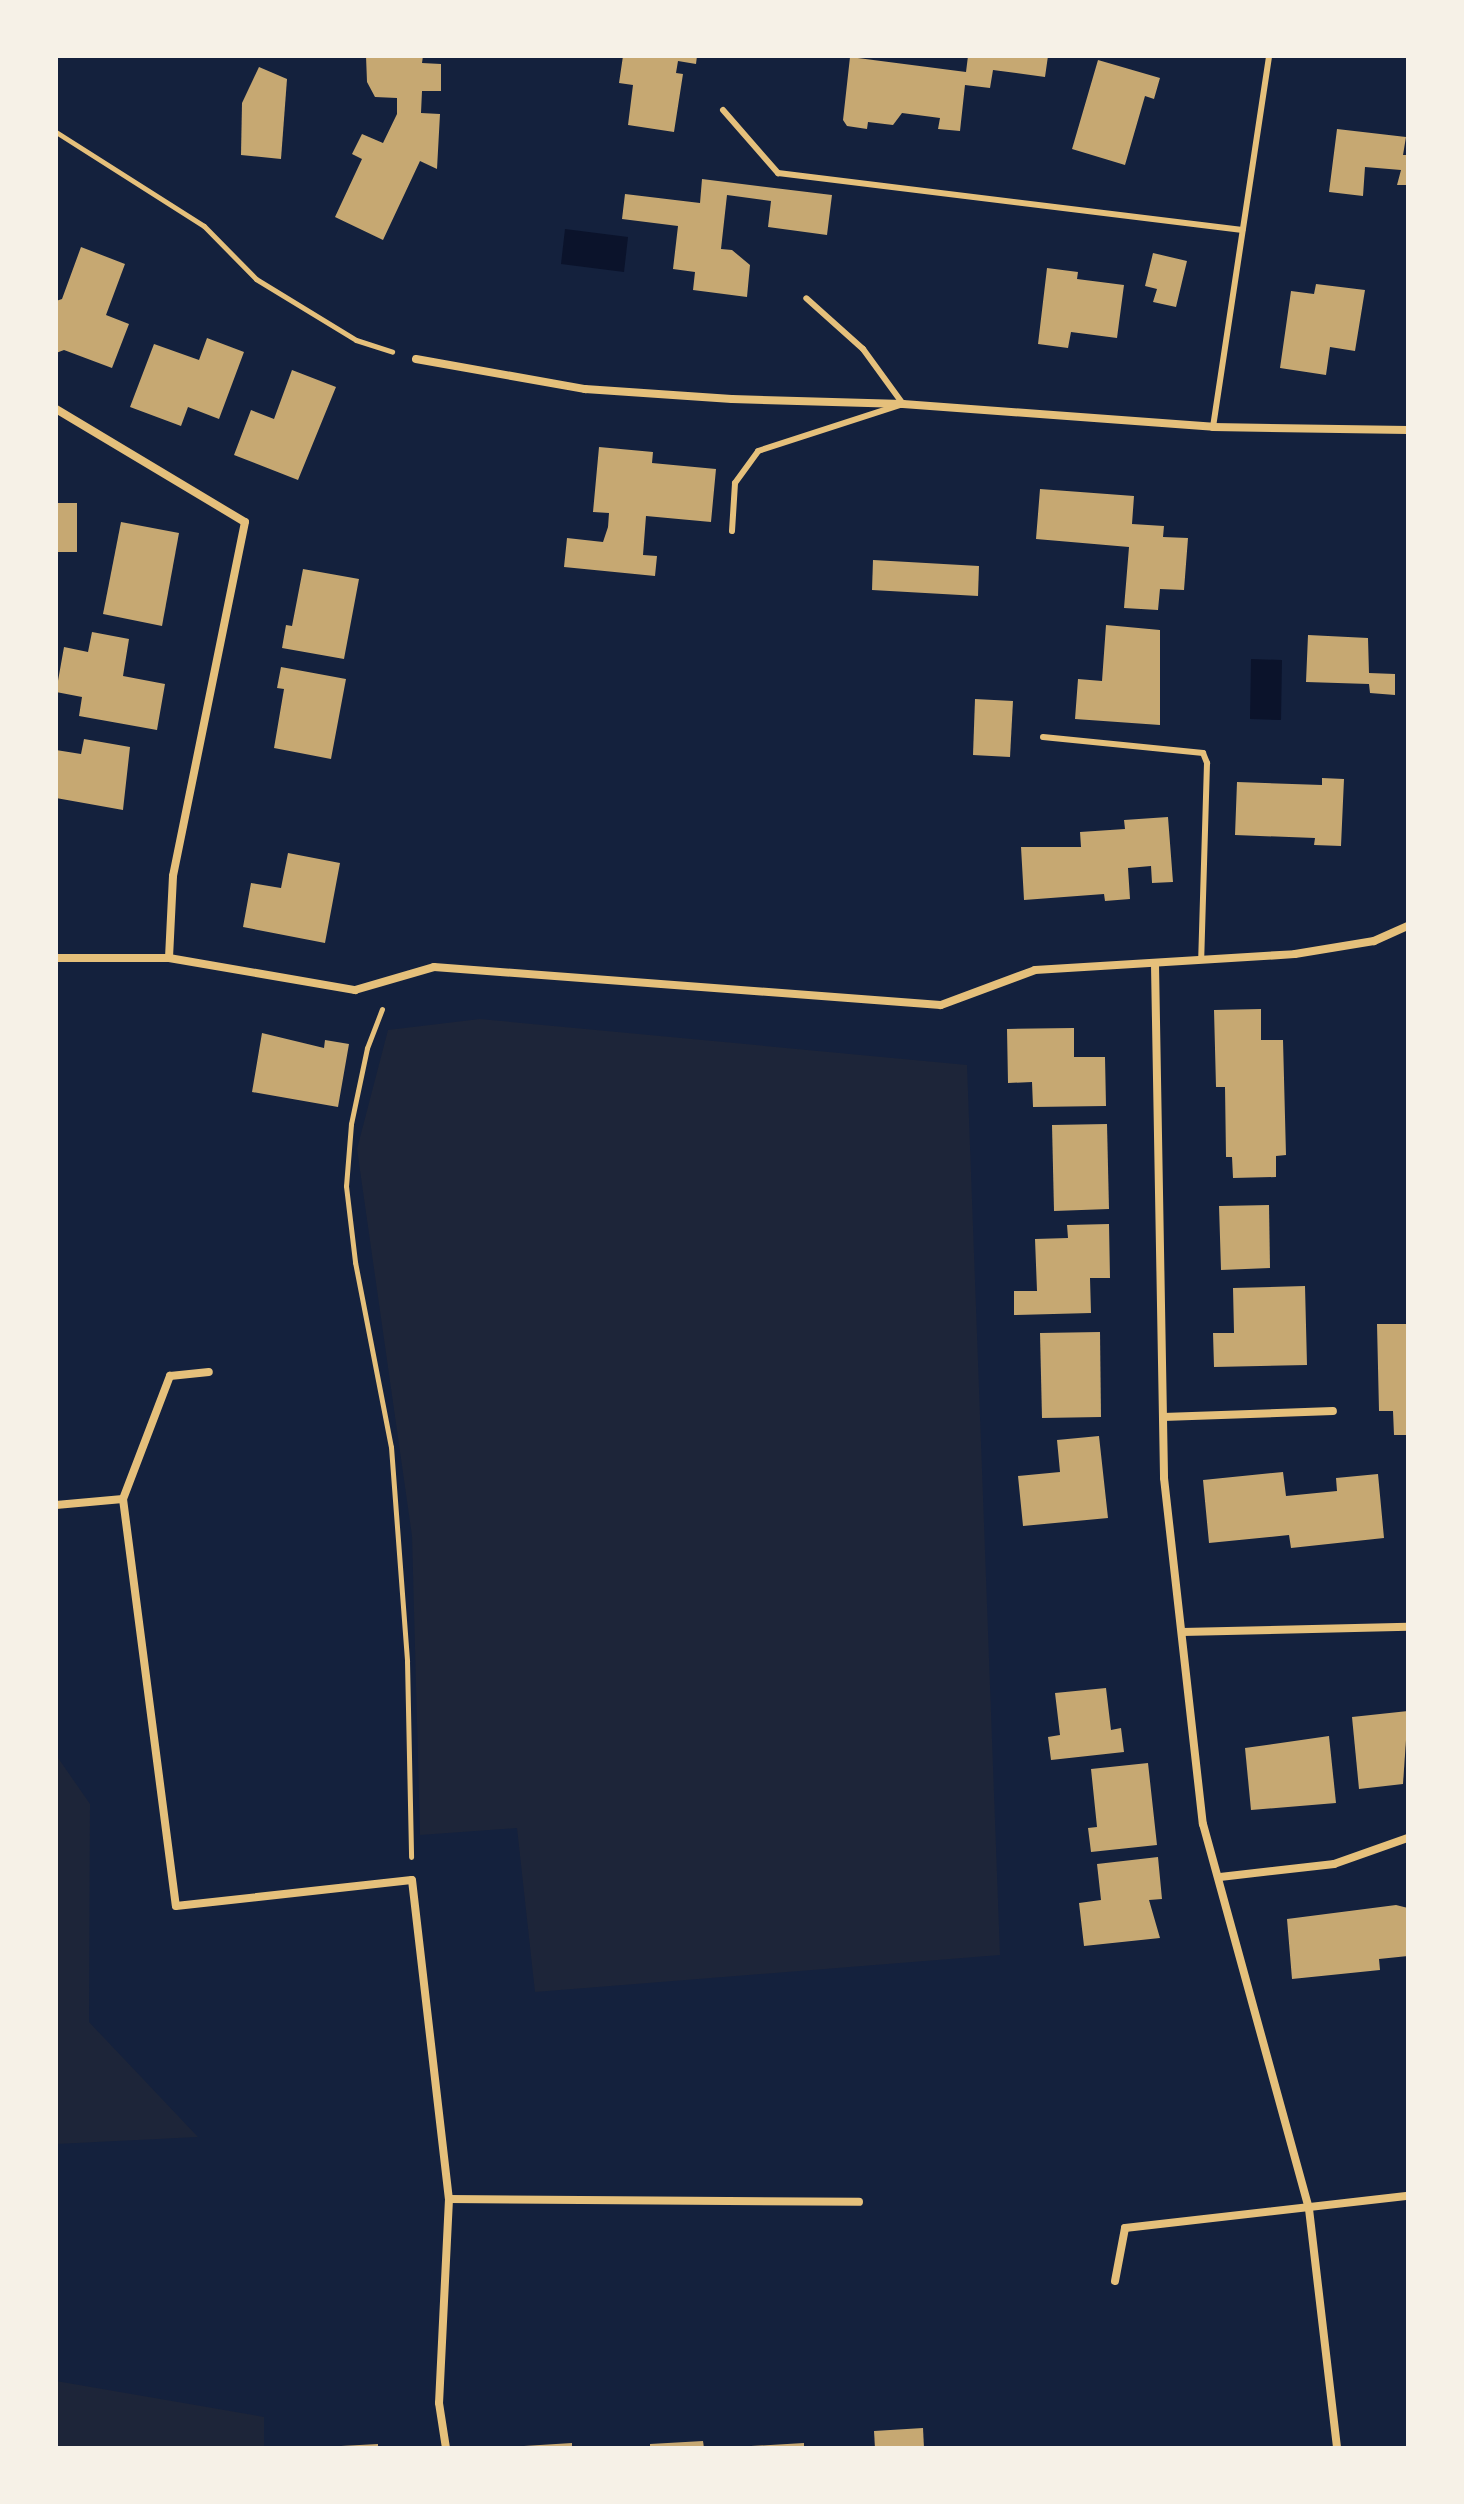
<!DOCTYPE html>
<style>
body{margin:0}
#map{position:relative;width:1464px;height:2504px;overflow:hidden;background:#14213d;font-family:Lora,serif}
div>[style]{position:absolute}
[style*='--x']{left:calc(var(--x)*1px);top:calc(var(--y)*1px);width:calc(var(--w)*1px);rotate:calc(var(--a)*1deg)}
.green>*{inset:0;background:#1d2539}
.water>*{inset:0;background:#0b132b}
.building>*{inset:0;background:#c6a872}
.path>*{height:5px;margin:-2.5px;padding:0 2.5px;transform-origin:2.5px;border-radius:2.5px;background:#e5c07b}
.service>*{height:6px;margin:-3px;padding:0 3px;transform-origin:3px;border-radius:3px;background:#e5c07b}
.minor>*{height:8px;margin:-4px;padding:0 4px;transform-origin:4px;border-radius:4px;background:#e5c07b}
span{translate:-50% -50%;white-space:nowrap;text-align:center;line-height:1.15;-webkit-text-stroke:6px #f6f1e7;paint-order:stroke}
.frame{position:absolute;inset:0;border:58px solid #f6f1e7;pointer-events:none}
</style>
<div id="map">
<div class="green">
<div style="clip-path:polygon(480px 1019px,967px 1065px,1000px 1955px,535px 1992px,517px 1828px,420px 1835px,412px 1536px,357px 1149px,388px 1030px)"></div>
<div style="clip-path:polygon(56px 1755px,90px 1804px,89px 2022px,198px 2137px,56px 2144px)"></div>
<div style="clip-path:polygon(56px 2381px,264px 2417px,264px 2448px,56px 2448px)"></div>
</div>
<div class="water">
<div style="clip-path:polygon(565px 229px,628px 237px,624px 272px,561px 264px)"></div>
<div style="clip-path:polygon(1251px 659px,1282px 660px,1281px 720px,1250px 719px)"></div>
</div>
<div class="building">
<div style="clip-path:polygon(366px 56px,423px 56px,422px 63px,441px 64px,441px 91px,422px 91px,421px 113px,440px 114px,437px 169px,420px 161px,383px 240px,335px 217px,362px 159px,352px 154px,362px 134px,383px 143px,397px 114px,397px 98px,375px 97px,367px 82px)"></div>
<div style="clip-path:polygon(623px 56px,697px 56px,696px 64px,678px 61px,676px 73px,683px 74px,674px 132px,628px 125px,633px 85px,619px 83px)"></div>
<div style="clip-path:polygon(968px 56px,1048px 56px,1045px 77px,993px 70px,990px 88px,965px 85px,960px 131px,938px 129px,940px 118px,902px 113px,893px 125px,868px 122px,867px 129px,847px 126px,843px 120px,850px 57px,966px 72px)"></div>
<div style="clip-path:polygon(1098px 60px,1160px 78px,1154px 99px,1145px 96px,1125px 165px,1072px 149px)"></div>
<div style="clip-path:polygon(259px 67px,287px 79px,281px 159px,241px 155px,242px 103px)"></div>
<div style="clip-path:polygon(1337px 129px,1406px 137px,1403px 155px,1408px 155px,1408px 185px,1397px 185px,1401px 170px,1365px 167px,1363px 196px,1329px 192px)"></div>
<div style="clip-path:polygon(702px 179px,832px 195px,827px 235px,768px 227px,771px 201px,727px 195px,721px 249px,732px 250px,750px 265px,747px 297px,693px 290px,695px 272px,673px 269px,678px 226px,622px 219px,625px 194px,700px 203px)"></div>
<div style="clip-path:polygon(81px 247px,125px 264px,106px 315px,129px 324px,112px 368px,64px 350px,56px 353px,56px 301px,62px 299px)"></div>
<div style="clip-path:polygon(1153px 253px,1187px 261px,1176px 307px,1153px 302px,1157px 289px,1145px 286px)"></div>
<div style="clip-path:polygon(1047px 268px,1078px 272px,1077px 279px,1124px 285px,1117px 338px,1071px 332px,1068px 348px,1038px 344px)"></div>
<div style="clip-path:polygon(1316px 284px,1365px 290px,1355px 351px,1330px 347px,1326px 375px,1280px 368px,1291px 291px,1314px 294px)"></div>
<div style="clip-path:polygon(207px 338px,244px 352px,219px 419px,188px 407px,181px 426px,130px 407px,154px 344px,199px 360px)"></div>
<div style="clip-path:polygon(292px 370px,336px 387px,298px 480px,234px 455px,251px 410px,274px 419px)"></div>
<div style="clip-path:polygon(599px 447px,653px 452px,652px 463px,716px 469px,711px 522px,646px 516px,643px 555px,657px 556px,655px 576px,564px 567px,567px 538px,603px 542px,608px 527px,609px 513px,593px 512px)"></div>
<div style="clip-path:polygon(1040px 489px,1134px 496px,1132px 524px,1164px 526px,1163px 537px,1188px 538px,1184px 590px,1160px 589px,1158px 610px,1124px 608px,1129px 547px,1036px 539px)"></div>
<div style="clip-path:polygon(56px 503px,77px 503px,77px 552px,56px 552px)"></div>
<div style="clip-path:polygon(121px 522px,179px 533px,162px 626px,103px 614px)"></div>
<div style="clip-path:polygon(873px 560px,979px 566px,978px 596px,872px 590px)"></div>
<div style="clip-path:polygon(303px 569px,359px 579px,344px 659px,282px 648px,286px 625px,292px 626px)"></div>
<div style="clip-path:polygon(1106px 625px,1160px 630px,1160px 725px,1075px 719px,1078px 679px,1102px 681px)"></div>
<div style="clip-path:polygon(92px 632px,129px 639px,123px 676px,165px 684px,157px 730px,79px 716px,82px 697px,56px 692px,64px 647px,88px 652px)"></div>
<div style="clip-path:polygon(1308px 635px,1368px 638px,1369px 673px,1395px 674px,1395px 695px,1370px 693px,1369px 684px,1306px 682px)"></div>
<div style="clip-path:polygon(281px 667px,346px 679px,331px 759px,274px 748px,284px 689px,277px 688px)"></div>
<div style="clip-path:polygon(975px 699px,1013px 701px,1010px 757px,973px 755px)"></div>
<div style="clip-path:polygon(84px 739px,130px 747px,123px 810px,56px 798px,56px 750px,81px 754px)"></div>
<div style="clip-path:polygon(1322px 778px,1344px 779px,1341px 846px,1314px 845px,1315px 838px,1235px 835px,1237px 782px,1322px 785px)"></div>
<div style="clip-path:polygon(1168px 817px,1173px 882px,1152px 883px,1151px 866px,1128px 868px,1130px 899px,1105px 901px,1104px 894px,1024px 900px,1021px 847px,1081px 847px,1080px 832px,1125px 829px,1124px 820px)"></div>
<div style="clip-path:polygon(288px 853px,340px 863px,325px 943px,243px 927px,251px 883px,281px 888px)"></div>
<div style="clip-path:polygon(1261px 1009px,1261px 1040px,1283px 1040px,1286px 1155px,1276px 1156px,1276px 1177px,1233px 1178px,1232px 1157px,1226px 1157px,1225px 1087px,1216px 1087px,1214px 1010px)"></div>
<div style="clip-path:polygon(1074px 1028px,1074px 1057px,1105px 1057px,1106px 1106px,1033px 1107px,1032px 1082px,1008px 1083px,1007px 1029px)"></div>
<div style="clip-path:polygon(262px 1033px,324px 1048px,325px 1040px,349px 1044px,338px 1107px,252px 1092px)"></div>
<div style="clip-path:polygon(1107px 1124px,1109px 1209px,1054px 1211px,1052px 1125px)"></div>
<div style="clip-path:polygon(1269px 1205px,1270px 1268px,1221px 1270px,1219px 1206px)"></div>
<div style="clip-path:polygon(1109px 1224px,1110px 1278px,1090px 1278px,1091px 1313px,1014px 1315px,1014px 1291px,1037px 1291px,1035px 1239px,1068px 1238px,1067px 1225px)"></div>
<div style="clip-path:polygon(1305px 1286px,1307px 1365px,1214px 1367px,1213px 1333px,1234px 1333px,1233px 1288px)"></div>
<div style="clip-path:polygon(1377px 1324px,1408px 1324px,1408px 1435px,1394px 1435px,1393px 1411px,1379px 1411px)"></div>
<div style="clip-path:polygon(1100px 1332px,1101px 1417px,1042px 1418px,1040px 1333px)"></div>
<div style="clip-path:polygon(1099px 1436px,1108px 1518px,1023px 1526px,1018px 1476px,1060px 1472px,1057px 1440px)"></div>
<div style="clip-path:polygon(1283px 1472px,1286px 1496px,1337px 1491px,1336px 1478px,1378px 1474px,1384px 1538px,1291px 1548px,1289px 1535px,1209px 1543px,1203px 1480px)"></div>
<div style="clip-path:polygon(1106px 1688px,1111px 1730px,1121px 1728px,1124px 1752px,1051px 1760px,1048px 1737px,1060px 1735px,1055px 1693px)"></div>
<div style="clip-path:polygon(1408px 1711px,1403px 1784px,1359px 1789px,1352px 1717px)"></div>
<div style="clip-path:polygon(1329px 1736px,1336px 1803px,1251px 1810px,1245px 1748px)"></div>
<div style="clip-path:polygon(1148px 1763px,1157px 1845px,1091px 1852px,1088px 1828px,1097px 1827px,1091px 1769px)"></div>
<div style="clip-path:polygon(1158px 1857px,1162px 1899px,1149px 1900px,1160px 1938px,1084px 1946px,1079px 1903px,1101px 1900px,1097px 1864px)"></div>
<div style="clip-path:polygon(1396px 1905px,1408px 1908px,1408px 1956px,1379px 1959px,1380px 1970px,1292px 1979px,1287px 1919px)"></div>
<div style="clip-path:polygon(923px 2428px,924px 2448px,875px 2448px,874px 2431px)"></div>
<div style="clip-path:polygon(703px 2441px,704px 2448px,650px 2448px,650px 2444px)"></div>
<div style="clip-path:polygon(572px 2443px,572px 2448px,524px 2448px,524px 2446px)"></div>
<div style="clip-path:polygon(804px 2443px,804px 2448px,751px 2448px,751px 2446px)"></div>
<div style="clip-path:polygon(378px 2444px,378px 2448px,341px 2448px,341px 2446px)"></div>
</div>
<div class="path">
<div style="--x:56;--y:132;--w:175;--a:32.4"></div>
<div style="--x:204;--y:226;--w:74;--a:45.5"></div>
<div style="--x:256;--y:279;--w:117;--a:31.4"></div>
<div style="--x:356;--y:340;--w:38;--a:18"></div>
<div style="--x:382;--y:1009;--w:42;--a:111"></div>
<div style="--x:367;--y:1048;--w:78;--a:101.9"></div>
<div style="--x:351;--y:1124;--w:62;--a:94.6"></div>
<div style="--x:346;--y:1186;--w:77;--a:83.2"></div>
<div style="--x:355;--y:1262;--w:188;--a:79"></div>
<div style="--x:391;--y:1447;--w:215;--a:85.7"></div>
<div style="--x:407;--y:1661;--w:196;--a:88.8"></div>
</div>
<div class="service">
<div style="--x:723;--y:110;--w:84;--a:48.9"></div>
<div style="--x:778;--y:173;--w:468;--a:7"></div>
<div style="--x:1213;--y:427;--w:375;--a:-81.4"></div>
<div style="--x:732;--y:531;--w:48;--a:-86.4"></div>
<div style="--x:735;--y:483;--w:39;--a:-54"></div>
<div style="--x:758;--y:451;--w:152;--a:-18"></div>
<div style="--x:903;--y:404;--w:68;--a:-126"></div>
<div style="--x:863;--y:349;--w:76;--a:-138.2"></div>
<div style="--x:1043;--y:737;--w:161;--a:5.7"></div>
<div style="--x:1203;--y:753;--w:11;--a:68"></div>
<div style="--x:1207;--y:763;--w:197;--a:91.7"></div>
</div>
<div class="minor">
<div style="--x:416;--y:359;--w:172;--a:10.1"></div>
<div style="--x:585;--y:389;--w:147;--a:3.9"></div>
<div style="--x:732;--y:399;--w:171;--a:1.7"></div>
<div style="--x:903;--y:404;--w:311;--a:4.2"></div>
<div style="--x:1213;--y:427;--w:195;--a:0.9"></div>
<div style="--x:56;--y:409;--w:220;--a:30.9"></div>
<div style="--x:245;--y:522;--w:361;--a:101.5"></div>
<div style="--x:173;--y:876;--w:82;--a:92.8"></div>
<div style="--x:56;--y:958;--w:113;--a:0"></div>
<div style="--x:169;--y:958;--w:189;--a:9.8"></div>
<div style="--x:355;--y:990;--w:82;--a:-16.2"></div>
<div style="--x:434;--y:967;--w:508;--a:4.29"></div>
<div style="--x:941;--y:1005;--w:100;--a:-20.4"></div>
<div style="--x:1035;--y:970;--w:260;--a:-3.5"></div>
<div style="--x:1295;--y:954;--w:80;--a:-9.3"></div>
<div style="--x:1374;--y:941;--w:37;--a:-24"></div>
<div style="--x:1155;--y:965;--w:513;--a:88.99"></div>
<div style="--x:1164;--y:1478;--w:348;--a:83.6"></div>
<div style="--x:1203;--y:1824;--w:399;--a:74.6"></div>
<div style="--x:1309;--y:2209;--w:241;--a:83.3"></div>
<div style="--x:1163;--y:1417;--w:170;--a:-2"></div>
<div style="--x:123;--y:1499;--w:132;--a:-69.1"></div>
<div style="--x:170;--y:1376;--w:39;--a:-6"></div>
<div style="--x:56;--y:1505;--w:67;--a:-5.1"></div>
<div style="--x:123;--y:1499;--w:410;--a:82.6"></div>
<div style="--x:176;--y:1906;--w:237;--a:-6.3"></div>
<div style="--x:412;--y:1880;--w:321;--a:83.4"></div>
<div style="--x:449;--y:2199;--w:204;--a:92.8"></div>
<div style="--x:439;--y:2403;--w:46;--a:81.2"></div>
<div style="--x:1182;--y:1632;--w:226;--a:-1.3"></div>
<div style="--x:1220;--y:1877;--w:115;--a:-6.5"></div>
<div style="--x:1334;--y:1864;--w:78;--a:-19.4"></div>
<div style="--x:449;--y:2199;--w:410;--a:0.4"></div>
<div style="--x:1115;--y:2281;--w:54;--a:-79.3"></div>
<div style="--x:1125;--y:2228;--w:285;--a:-6.5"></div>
</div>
<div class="frame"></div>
</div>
